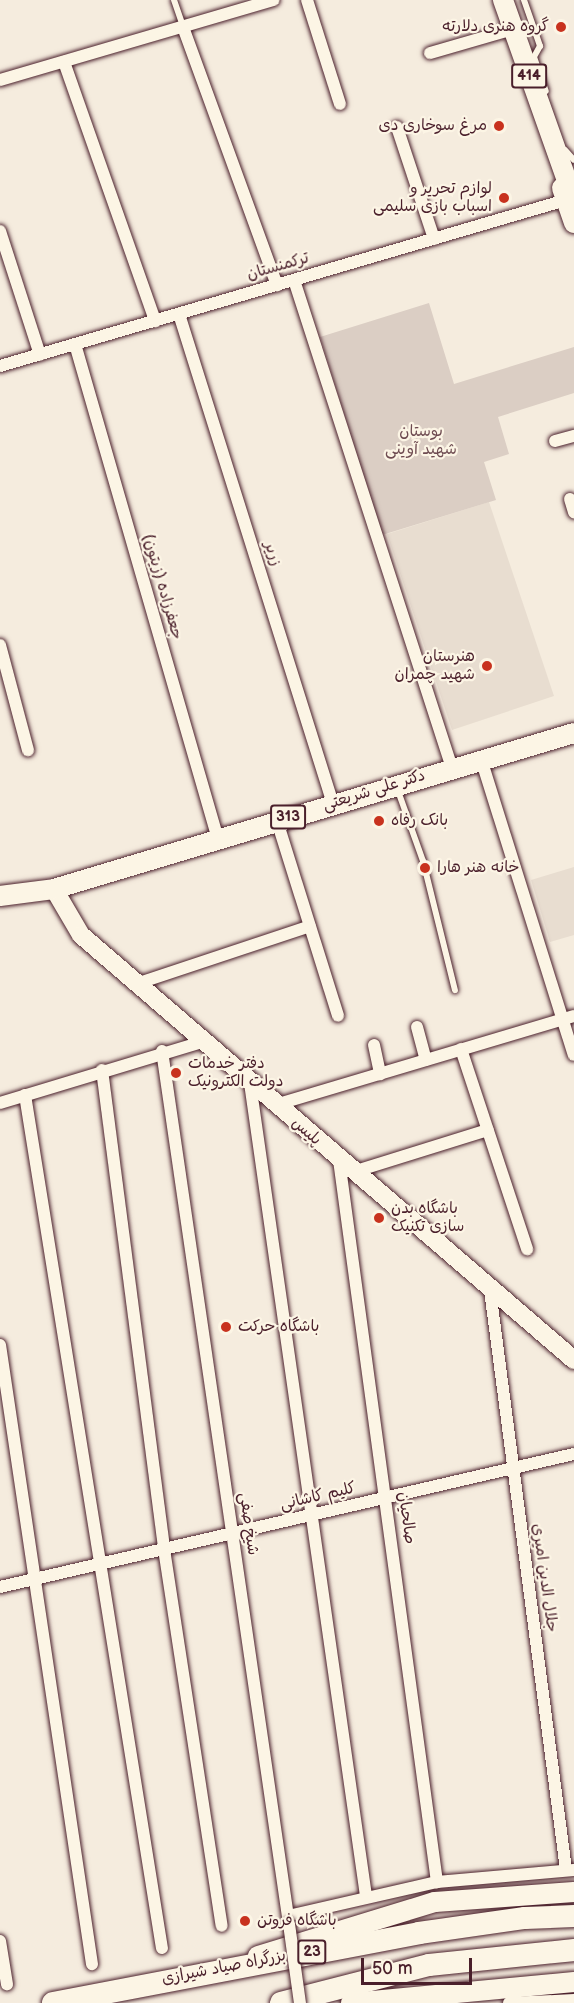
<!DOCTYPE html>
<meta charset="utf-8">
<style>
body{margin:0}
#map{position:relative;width:574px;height:2003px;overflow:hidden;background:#f5ecde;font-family:"Balsamiq Sans","Playpen Sans Arabic",sans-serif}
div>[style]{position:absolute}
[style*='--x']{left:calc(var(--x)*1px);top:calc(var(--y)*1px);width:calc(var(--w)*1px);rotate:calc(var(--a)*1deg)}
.built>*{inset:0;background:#e8ddd0}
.green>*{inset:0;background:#dbcec4}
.roads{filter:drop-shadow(0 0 2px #4a1f2b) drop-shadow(0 0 2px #4a1f2b)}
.lane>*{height:6px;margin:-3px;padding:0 3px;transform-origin:3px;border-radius:3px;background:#fcf5e5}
.street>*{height:12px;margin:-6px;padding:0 6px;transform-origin:6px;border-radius:6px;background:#fcf5e5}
.secondary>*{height:18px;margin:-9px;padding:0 9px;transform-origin:9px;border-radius:9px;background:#fcf5e5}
.primary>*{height:20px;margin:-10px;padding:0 10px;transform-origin:10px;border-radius:10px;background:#fcf5e5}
.highway>*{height:22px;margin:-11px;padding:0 11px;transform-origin:11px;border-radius:11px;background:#fcf5e5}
.bridges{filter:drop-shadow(0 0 2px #4a1f2b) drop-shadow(0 0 2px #4a1f2b)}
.street-bridge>*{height:12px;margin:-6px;padding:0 6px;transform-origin:6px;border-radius:6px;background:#fcf5e5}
.dots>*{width:16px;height:16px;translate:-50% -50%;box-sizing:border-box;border:3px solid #fcf5e5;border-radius:50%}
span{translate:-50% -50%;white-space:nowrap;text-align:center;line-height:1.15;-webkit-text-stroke:4.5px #fcf5e5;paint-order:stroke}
.shield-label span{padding:2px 4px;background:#fcf5e5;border:2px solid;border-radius:4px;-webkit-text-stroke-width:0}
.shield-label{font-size:15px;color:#4a1f2b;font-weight:700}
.poi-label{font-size:16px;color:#4a1f2b}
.right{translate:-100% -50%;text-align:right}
.left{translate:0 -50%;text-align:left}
.street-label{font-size:16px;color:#4a1f2b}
.park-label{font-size:16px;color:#6e4b51}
.scale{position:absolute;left:361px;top:1958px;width:111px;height:27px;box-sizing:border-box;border:3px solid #4a1f2b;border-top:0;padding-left:8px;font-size:18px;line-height:21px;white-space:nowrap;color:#4a1f2b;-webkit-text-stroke:4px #fcf5e5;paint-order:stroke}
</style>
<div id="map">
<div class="built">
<div style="clip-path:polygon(489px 502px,554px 696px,452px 730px,387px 534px)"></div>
<div style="clip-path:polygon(574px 867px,574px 935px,550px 942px,531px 880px)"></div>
</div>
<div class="green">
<div style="clip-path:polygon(429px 303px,454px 384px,574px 347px,574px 393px,498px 417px,509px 454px,484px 462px,496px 500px,382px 535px,320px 337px)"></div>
</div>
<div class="roads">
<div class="lane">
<div style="--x:174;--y:0;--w:28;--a:71"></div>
<div style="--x:524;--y:0;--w:49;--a:70.8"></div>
<div style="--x:540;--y:46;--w:13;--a:119"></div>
<div style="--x:534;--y:57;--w:36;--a:71"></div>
<div style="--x:565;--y:150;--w:13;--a:48"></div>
<div style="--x:397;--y:788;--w:77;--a:70.4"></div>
<div style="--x:423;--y:861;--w:133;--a:76.1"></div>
</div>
<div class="street">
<div style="--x:307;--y:0;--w:109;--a:72.4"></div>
<div style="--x:183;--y:27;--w:275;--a:70"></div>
<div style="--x:430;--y:53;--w:86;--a:-16.1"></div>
<div style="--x:64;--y:62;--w:275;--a:70.6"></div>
<div style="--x:0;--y:80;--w:285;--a:-16.3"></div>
<div style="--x:397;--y:127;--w:118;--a:71.7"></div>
<div style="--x:0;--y:231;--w:130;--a:72.1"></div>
<div style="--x:294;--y:280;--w:513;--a:72.06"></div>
<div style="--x:179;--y:314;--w:514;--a:72.55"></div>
<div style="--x:75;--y:344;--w:515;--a:73.89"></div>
<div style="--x:0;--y:366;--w:590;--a:-16.35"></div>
<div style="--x:555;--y:441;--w:20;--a:-15"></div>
<div style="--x:570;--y:499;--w:14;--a:73"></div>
<div style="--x:0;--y:645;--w:109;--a:75.1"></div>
<div style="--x:481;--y:759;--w:310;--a:72.6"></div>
<div style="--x:277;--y:821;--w:204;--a:72.6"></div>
<div style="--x:136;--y:984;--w:183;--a:-18.4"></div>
<div style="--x:417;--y:1027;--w:34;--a:75"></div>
<div style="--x:374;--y:1045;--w:30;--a:78"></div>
<div style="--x:461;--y:1049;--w:211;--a:71.7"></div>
<div style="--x:162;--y:1051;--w:882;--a:81.72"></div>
<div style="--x:102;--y:1070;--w:483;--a:82.6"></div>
<div style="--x:164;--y:1549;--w:381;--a:81.3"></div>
<div style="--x:250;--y:1083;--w:821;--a:81.88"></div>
<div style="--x:25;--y:1095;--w:864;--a:80.88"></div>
<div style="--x:0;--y:1103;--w:211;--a:-16.8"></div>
<div style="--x:275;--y:1105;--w:312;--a:-16.6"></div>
<div style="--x:339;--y:1160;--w:729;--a:82.27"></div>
<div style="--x:353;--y:1172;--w:141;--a:-17.3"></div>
<div style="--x:490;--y:1290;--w:585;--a:82.53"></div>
<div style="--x:0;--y:1345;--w:626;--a:81.55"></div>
<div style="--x:0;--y:1587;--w:589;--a:-13.05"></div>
<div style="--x:288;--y:1916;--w:153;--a:-12.9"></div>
<div style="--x:437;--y:1882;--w:137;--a:-5"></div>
<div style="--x:0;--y:1941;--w:44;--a:80.8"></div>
<div style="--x:509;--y:2003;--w:65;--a:-2.6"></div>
</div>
<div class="secondary">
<div style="--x:54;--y:889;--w:53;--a:59.6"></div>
<div style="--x:81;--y:935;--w:651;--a:40.76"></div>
</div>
<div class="primary">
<div style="--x:503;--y:0;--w:213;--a:70.5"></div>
<div style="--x:562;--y:188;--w:37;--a:71"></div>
<div style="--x:0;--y:896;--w:54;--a:-7.4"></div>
<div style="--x:54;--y:889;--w:543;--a:-16.7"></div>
<div style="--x:258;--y:1956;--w:185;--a:-17"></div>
<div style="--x:435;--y:1902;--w:139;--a:-4.1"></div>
<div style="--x:351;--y:2003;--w:224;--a:-5.4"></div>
</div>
<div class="highway">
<div style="--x:53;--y:2003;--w:373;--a:-10.8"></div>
<div style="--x:419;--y:1933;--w:107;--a:-8.1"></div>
<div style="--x:525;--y:1918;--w:49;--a:-2.3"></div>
<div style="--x:281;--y:2003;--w:153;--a:-14.4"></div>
<div style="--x:429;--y:1965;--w:146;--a:-5.9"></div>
</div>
</div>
<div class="bridges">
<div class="street-bridge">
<div style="--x:289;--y:1924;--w:80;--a:82.1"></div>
</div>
</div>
<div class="dots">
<div style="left:561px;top:27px;background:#c8321e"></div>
<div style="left:499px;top:126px;background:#c8321e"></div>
<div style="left:504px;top:198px;background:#c8321e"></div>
<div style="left:487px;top:666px;background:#c8321e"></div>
<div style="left:379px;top:821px;background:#c8321e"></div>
<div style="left:425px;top:868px;background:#c8321e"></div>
<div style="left:176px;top:1073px;background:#c8321e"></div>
<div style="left:379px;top:1218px;background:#c8321e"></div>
<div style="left:226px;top:1327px;background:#c8321e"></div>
<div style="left:245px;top:1921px;background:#c8321e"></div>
</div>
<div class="shield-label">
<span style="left:529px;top:76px">414</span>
<span style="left:288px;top:817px">313</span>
<span style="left:312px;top:1952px">23</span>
</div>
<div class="poi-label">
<span class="right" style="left:549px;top:27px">گروه هنری دلارته</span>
<span class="right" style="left:487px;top:126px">مرغ سوخاری دی</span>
<span class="right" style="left:492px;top:198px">لوازم تحریر و<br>اسباب بازی سلیمی</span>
<span class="right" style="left:475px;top:666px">هنرستان<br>شهید چمران</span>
<span class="left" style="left:391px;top:821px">بانک رفاه</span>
<span class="left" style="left:437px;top:868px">خانه هنر هارا</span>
<span class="left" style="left:188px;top:1073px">دفتر خدمات<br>دولت الکترونیک</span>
<span class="left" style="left:391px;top:1218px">باشگاه بدن<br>سازی تکنیک</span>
<span class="left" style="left:238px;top:1327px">باشگاه حرکت</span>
<span class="left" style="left:257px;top:1921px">باشگاه فروتن</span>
</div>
<div class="street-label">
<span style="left:278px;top:267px;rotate:-16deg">ترکمنستان</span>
<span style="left:272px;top:554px;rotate:73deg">زریر</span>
<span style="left:162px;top:587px;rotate:74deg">جعفرزاده (زیتون)</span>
<span style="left:374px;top:791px;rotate:-17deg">دکتر علی شریعتی</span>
<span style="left:306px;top:1132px;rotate:41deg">پلیس</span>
<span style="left:318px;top:1497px;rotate:-13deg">کلیم کاشانی</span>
<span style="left:406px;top:1518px;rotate:82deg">صالحیان</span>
<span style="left:248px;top:1524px;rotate:82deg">شیخ صفی</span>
<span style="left:544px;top:1578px;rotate:82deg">جلال الدین امیری</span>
<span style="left:224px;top:1968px;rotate:-11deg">بزرگراه صیاد شیرازی</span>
</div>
<div class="park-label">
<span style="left:421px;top:441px">بوستان<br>شهید آوینی</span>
</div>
<div class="scale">50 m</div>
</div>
